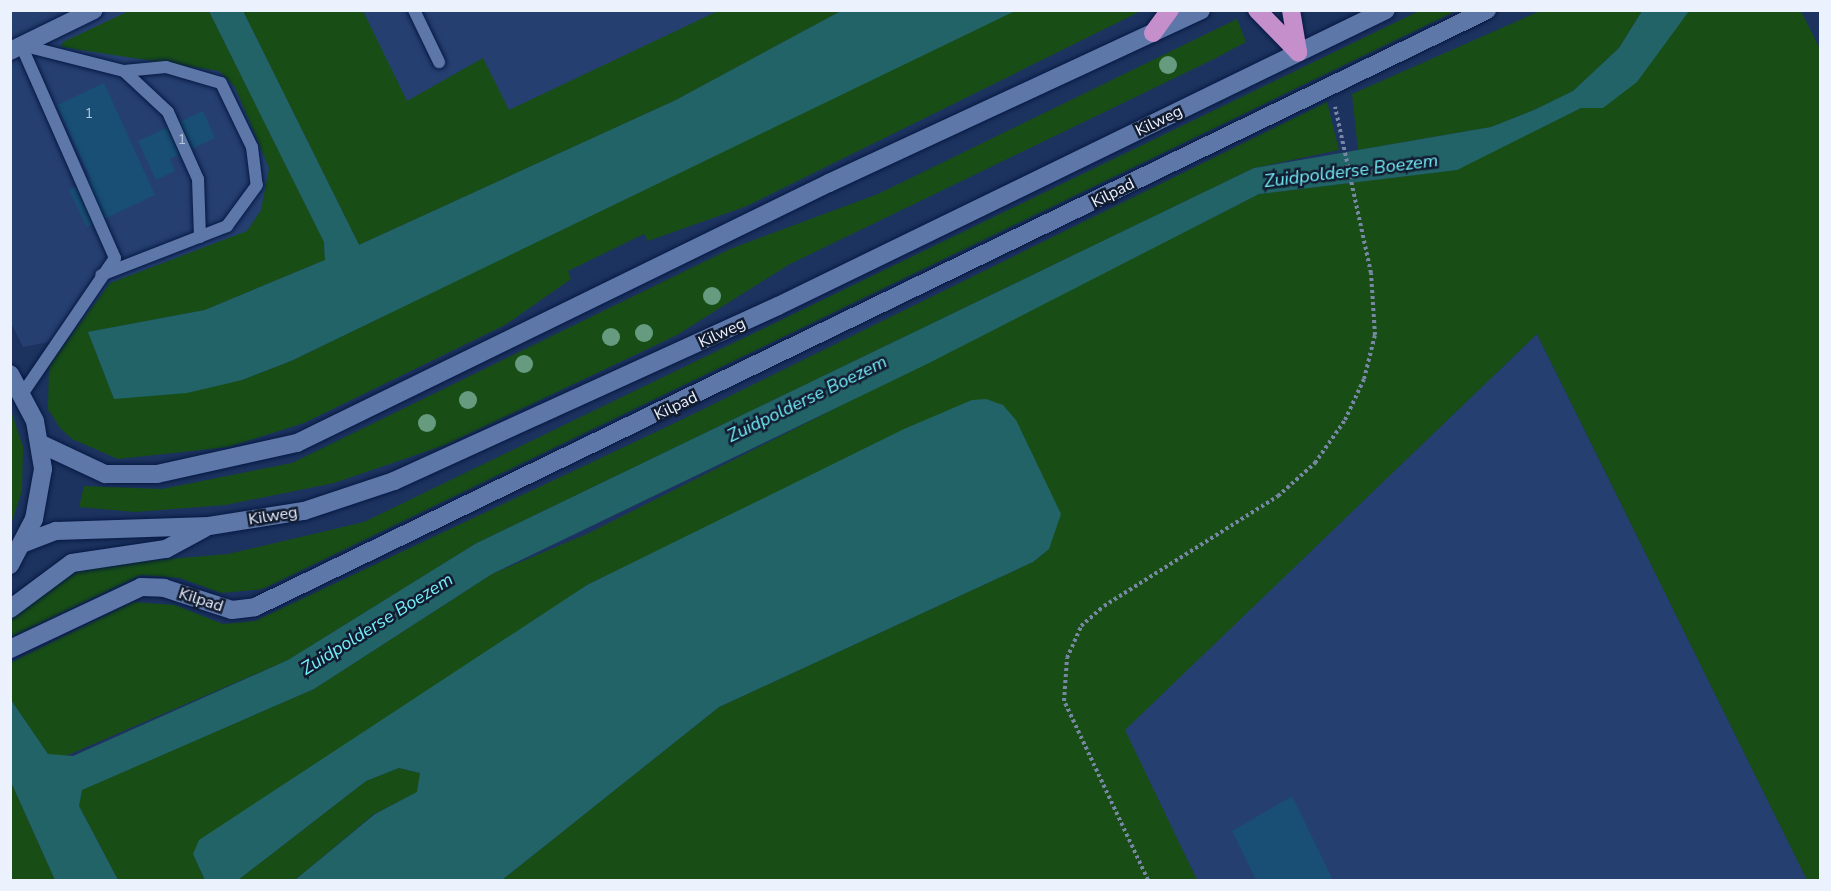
<!DOCTYPE html>
<style>
body{margin:0}
#map{position:relative;width:1831px;height:891px;overflow:hidden;background:#1d335f;font-family:"Nunito Sans",sans-serif}
div>[style]{position:absolute}
[style*='--x']{left:calc(var(--x)*1px);top:calc(var(--y)*1px);width:calc(var(--w)*1px);rotate:calc(var(--a)*1deg)}
.built>*{inset:0;background:#253f70}
.green>*{inset:0;background:#184e16}
.water>*{inset:0;background:#226368}
.building>*{inset:0;background:#194f74}
.path>*{height:4px;margin-top:-2px;transform-origin:0;background:repeating-linear-gradient(90deg,#7887a5 0 3px,transparent 0 6px)}
.roads{filter:drop-shadow(0 0 2px #061943) drop-shadow(0 0 2px #061943)}
.lane>*{height:12px;margin:-6px;padding:0 6px;transform-origin:6px;border-radius:6px;background:#5d77a9}
.street>*{height:18px;margin:-9px;padding:0 9px;transform-origin:9px;border-radius:9px;background:#5d77a9}
.secondary>*{height:18px;margin:-9px;padding:0 9px;transform-origin:9px;border-radius:9px;background:#5d77a9}
.highway>*{height:18px;margin:-9px;padding:0 9px;transform-origin:9px;border-radius:9px;background:#c58fcc}
.trees>*{width:18px;height:18px;margin:-9px;border-radius:50%;background:#669b80}
span{translate:-50% -50%;white-space:nowrap;text-align:center;line-height:1.15;-webkit-text-stroke:5px #121c30;paint-order:stroke}
.number-label{font-size:14px;color:#b6c8db}
.number-label span{-webkit-text-stroke-width:0}
.street-label{font-size:16px;color:#ebf1fd}
.water-label{font-size:18px;color:#74eff9;font-style:italic}
.frame{position:absolute;inset:0;border:12px solid #ebf1fd;pointer-events:none}
</style>
<div id="map">
<div class="built">
<div style="clip-path:polygon(10px 11px,860px 11px,794px 50px,238px 305px,23px 347px,10px 321px)"></div>
<div style="clip-path:polygon(1537px 334px,1807px 880px,1197px 880px,1124px 730px)"></div>
</div>
<div class="green">
<div style="clip-path:polygon(129px 11px,209px 11px,324px 242px,325px 260px,205px 310px,88px 332px,114px 399px,242px 380px,291px 361px,1012px 11px,1141px 11px,747px 206px,648px 241px,644px 234px,568px 271px,571px 279px,505px 325px,304px 423px,228px 447px,118px 459px,72px 439px,60px 428px,48px 409px,49px 365px,110px 283px,247px 231px,261px 210px,269px 168px,235px 87px,219px 71px,61px 47px,63px 42px)"></div>
<div style="clip-path:polygon(243px 11px,363px 11px,407px 101px,483px 58px,509px 110px,718px 11px,841px 11px,676px 100px,359px 245px)"></div>
<div style="clip-path:polygon(1419px 11px,1456px 11px,263px 589px,221px 593px,180px 578px,141px 575px,11px 637px,11px 617px,36px 595px,88px 566px,228px 554px,364px 522px)"></div>
<div style="clip-path:polygon(1540px 11px,1642px 11px,1619px 48px,1573px 91px,1534px 110px,1491px 127px,1358px 150px,1352px 94px)"></div>
<div style="clip-path:polygon(1689px 11px,1801px 11px,1820px 49px,1820px 880px,1807px 880px,1537px 334px,1125px 730px,1197px 880px,502px 880px,719px 707px,1033px 562px,1049px 549px,972px 400px,587px 585px,193px 854px,205px 880px,118px 880px,79px 806px,81px 790px,314px 689px,492px 574px,589px 533px,1259px 194px,1456px 170px,1581px 108px,1603px 108px)"></div>
<div style="clip-path:polygon(1237px 19px,1246px 42px,1214px 59px,790px 264px,677px 335px,445px 445px,334px 483px,225px 505px,135px 512px,79px 507px,84px 486px,162px 489px,292px 463px,730px 249px,878px 194px)"></div>
<div style="clip-path:polygon(1327px 102px,1339px 150px,1254px 168px,475px 544px,288px 660px,61px 758px,48px 754px,11px 700px,10px 663px,133px 602px,175px 605px,223px 624px,255px 621px,675px 423px)"></div>
<div style="clip-path:polygon(10px 408px,23px 447px,22px 491px,11px 524px)"></div>
<div style="clip-path:polygon(399px 768px,420px 773px,418px 792px,374px 814px,295px 880px,238px 880px,366px 781px)"></div>
<div style="clip-path:polygon(11px 782px,55px 880px,11px 880px)"></div>
</div>
<div class="water">
<div style="clip-path:polygon(209px 11px,243px 11px,359px 245px,676px 100px,841px 11px,1015px 11px,291px 361px,242px 380px,187px 393px,114px 399px,88px 332px,205px 310px,325px 260px,324px 242px)"></div>
<div style="clip-path:polygon(1642px 11px,1689px 11px,1637px 82px,1603px 108px,1581px 108px,1457px 170px,1259px 194px,927px 364px,492px 574px,314px 689px,82px 790px,79px 806px,118px 880px,55px 880px,11px 782px,11px 700px,48px 754px,73px 756px,288px 660px,475px 544px,1254px 168px,1491px 127px,1534px 110px,1573px 91px,1619px 48px)"></div>
<div style="clip-path:polygon(986px 399px,1003px 405px,1016px 420px,1061px 514px,1049px 549px,1033px 562px,719px 707px,502px 880px,295px 880px,375px 814px,417px 792px,420px 773px,399px 768px,366px 781px,238px 880px,205px 880px,193px 854px,199px 840px,587px 585px,904px 429px,972px 400px)"></div>
</div>
<div class="building">
<div style="clip-path:polygon(104px 83px,155px 195px,87px 227px,69px 190px,91px 179px,57px 105px)"></div>
<div style="clip-path:polygon(203px 111px,215px 138px,170px 159px,175px 171px,156px 180px,138px 141px)"></div>
<div style="clip-path:polygon(1292px 796px,1333px 880px,1256px 880px,1232px 831px)"></div>
</div>
<div class="path">
<div style="--x:1148;--y:880;--w:198;--a:-115.1"></div>
<div style="--x:1064;--y:701;--w:43;--a:-86"></div>
<div style="--x:1067;--y:658;--w:35;--a:-66"></div>
<div style="--x:1081;--y:626;--w:30;--a:-41"></div>
<div style="--x:1104;--y:606;--w:206;--a:-32.3"></div>
<div style="--x:1278;--y:496;--w:50;--a:-41.7"></div>
<div style="--x:1315;--y:463;--w:52;--a:-55.1"></div>
<div style="--x:1345;--y:420;--w:45;--a:-65.1"></div>
<div style="--x:1364;--y:379;--w:45;--a:-76"></div>
<div style="--x:1375;--y:335;--w:62;--a:-93.7"></div>
<div style="--x:1371;--y:273;--w:170;--a:-102.2"></div>
</div>
<div class="roads">
<div class="lane">
<div style="--x:414;--y:10;--w:58;--a:64.3"></div>
<div style="--x:21;--y:45;--w:106;--a:14.2"></div>
<div style="--x:124;--y:71;--w:42;--a:-5.4"></div>
<div style="--x:166;--y:67;--w:57;--a:16.2"></div>
<div style="--x:221;--y:83;--w:71;--a:64.2"></div>
<div style="--x:252;--y:147;--w:38;--a:83"></div>
<div style="--x:257;--y:185;--w:51;--a:126.2"></div>
<div style="--x:227;--y:226;--w:135;--a:158.7"></div>
<div style="--x:21;--y:45;--w:233;--a:66.2"></div>
<div style="--x:115;--y:258;--w:163;--a:124.3"></div>
<div style="--x:124;--y:71;--w:60;--a:43"></div>
<div style="--x:168;--y:112;--w:73;--a:65.9"></div>
<div style="--x:198;--y:179;--w:58;--a:88"></div>
</div>
<div class="street">
<div style="--x:10;--y:51;--w:93;--a:-26"></div>
<div style="--x:10;--y:649;--w:145;--a:-25.3"></div>
<div style="--x:141;--y:587;--w:23;--a:2"></div>
<div style="--x:164;--y:588;--w:71;--a:17.9"></div>
<div style="--x:232;--y:610;--w:23;--a:-7"></div>
<div style="--x:255;--y:607;--w:1369;--a:-25.85"></div>
</div>
<div class="secondary">
<div style="--x:10;--y:374;--w:53;--a:62"></div>
<div style="--x:35;--y:421;--w:49;--a:80.5"></div>
<div style="--x:43;--y:469;--w:51;--a:100.2"></div>
<div style="--x:34;--y:519;--w:52;--a:117.6"></div>
<div style="--x:41;--y:444;--w:71;--a:25.1"></div>
<div style="--x:105;--y:474;--w:52;--a:0"></div>
<div style="--x:157;--y:474;--w:143;--a:-12.5"></div>
<div style="--x:297;--y:443;--w:592;--a:-26.05"></div>
<div style="--x:829;--y:183;--w:410;--a:-24.9"></div>
<div style="--x:24;--y:543;--w:34;--a:-21"></div>
<div style="--x:56;--y:531;--w:153;--a:-1.9"></div>
<div style="--x:209;--y:526;--w:96;--a:-9"></div>
<div style="--x:304;--y:511;--w:95;--a:-18.4"></div>
<div style="--x:394;--y:481;--w:422;--a:-24.5"></div>
<div style="--x:778;--y:306;--w:676;--a:-25.96"></div>
<div style="--x:10;--y:609;--w:77;--a:-36.6"></div>
<div style="--x:72;--y:563;--w:95;--a:-8.5"></div>
<div style="--x:166;--y:549;--w:44;--a:-28.3"></div>
</div>
<div class="highway">
<div style="--x:1257;--y:10;--w:59;--a:45.7"></div>
<div style="--x:1291;--y:10;--w:43;--a:80.5"></div>
<div style="--x:1153;--y:33;--w:29;--a:-54"></div>
</div>
</div>
<div class="trees">
<div style="left:1168px;top:65px"></div>
<div style="left:712px;top:296px"></div>
<div style="left:644px;top:333px"></div>
<div style="left:611px;top:337px"></div>
<div style="left:524px;top:364px"></div>
<div style="left:468px;top:400px"></div>
<div style="left:427px;top:423px"></div>
</div>
<div class="number-label">
<span style="left:89px;top:114px">1</span>
<span style="left:182px;top:140px">1</span>
</div>
<div class="street-label">
<span style="left:1159px;top:121px;rotate:-26deg">Kilweg</span>
<span style="left:1113px;top:193px;rotate:-27deg">Kilpad</span>
<span style="left:722px;top:333px;rotate:-25deg">Kilweg</span>
<span style="left:676px;top:406px;rotate:-26deg">Kilpad</span>
<span style="left:273px;top:516px;rotate:-9deg">Kilweg</span>
<span style="left:201px;top:600px;rotate:18deg">Kilpad</span>
</div>
<div class="water-label">
<span style="left:1351px;top:171px;rotate:-7deg">Zuidpolderse Boezem</span>
<span style="left:807px;top:399px;rotate:-26deg">Zuidpolderse Boezem</span>
<span style="left:377px;top:624px;rotate:-32deg">Zuidpolderse Boezem</span>
</div>
<div class="frame"></div>
</div>
